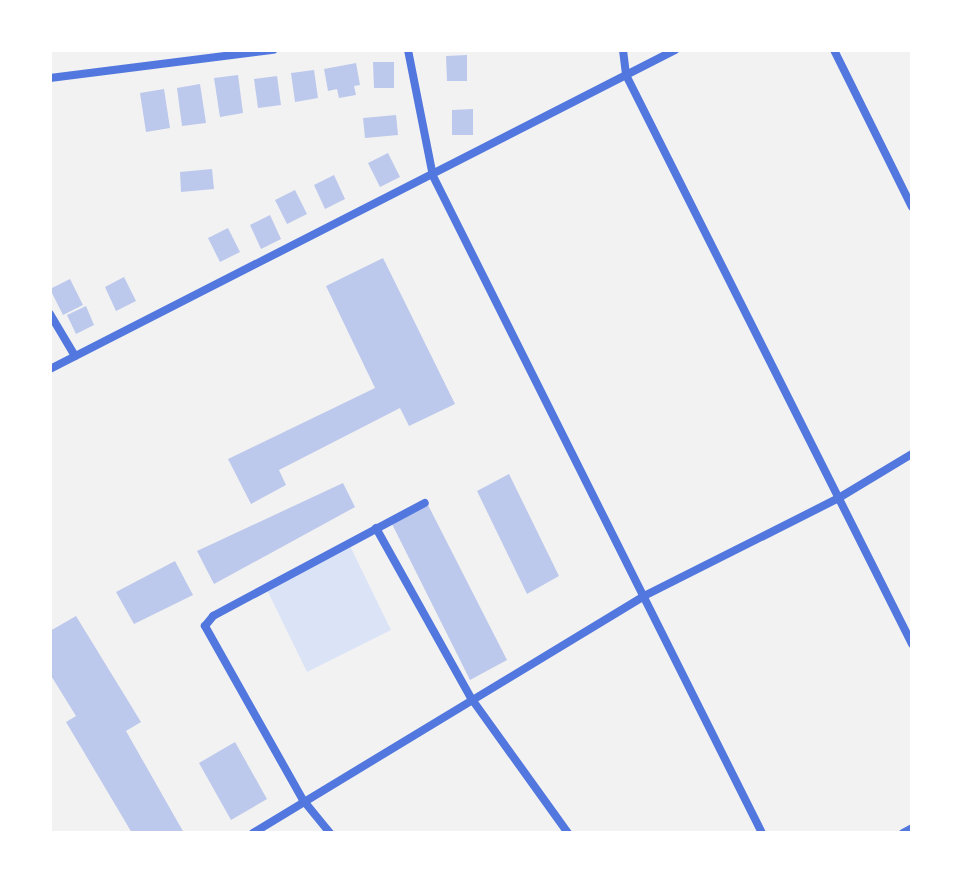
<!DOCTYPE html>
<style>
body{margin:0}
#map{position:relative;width:962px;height:883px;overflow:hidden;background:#f2f2f2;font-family:"DejaVu Sans",sans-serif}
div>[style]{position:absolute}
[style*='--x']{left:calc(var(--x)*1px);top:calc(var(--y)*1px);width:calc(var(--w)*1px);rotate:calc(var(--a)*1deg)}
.green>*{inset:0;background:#dbe4f7}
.building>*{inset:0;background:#bdc9ec}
.minor>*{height:8px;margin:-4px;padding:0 4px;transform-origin:4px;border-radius:4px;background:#5277de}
span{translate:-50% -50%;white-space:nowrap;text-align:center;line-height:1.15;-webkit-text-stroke:8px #fff;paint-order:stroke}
.frame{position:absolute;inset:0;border:52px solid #fff;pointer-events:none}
</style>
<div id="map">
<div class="green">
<div style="clip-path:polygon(350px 546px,391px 630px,307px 672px,267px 590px)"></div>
</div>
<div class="building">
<div style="clip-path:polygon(467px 55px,467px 81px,447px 81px,446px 56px)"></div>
<div style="clip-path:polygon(373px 62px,394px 62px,394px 88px,374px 88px)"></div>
<div style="clip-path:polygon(356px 63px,360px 85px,354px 86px,356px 95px,339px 98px,337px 89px,328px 91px,324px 69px)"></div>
<div style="clip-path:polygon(314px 70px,318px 98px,295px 102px,291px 73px)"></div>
<div style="clip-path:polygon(238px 75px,243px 113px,220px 117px,214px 78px)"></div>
<div style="clip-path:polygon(277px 76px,281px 105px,258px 108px,254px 79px)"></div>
<div style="clip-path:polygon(200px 84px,206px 123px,182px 126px,177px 88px)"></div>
<div style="clip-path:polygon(164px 89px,170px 128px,146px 132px,140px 93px)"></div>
<div style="clip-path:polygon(473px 109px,473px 135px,452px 135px,452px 110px)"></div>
<div style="clip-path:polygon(396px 115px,398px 135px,365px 138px,363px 118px)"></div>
<div style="clip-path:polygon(388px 153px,400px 177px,380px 187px,368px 163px)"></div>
<div style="clip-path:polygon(212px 169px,214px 189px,181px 192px,180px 172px)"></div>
<div style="clip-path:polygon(334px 175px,345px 199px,325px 209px,314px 185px)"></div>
<div style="clip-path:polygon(295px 190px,307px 214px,287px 224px,275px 200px)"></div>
<div style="clip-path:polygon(270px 215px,281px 239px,261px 249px,250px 225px)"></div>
<div style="clip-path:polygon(228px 228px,240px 252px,220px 262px,208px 238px)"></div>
<div style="clip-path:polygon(383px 258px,455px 404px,409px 426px,400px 408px,279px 470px,286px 485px,251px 504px,228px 459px,375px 388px,326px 286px)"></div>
<div style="clip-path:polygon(124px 277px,136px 301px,116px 311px,105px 287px)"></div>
<div style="clip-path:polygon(70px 279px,83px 305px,63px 315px,50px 289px)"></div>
<div style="clip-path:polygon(86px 306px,94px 325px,76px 334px,67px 315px)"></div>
<div style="clip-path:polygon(509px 474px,559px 576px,527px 594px,477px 491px)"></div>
<div style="clip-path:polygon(343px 483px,355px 507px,214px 584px,197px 551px)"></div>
<div style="clip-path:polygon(428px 505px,507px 660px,470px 680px,391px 522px)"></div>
<div style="clip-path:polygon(175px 561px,193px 595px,134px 624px,116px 592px)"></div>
<div style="clip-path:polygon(76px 616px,141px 722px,126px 731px,184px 833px,132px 833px,66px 722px,76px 716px,50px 674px,50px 631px)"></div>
<div style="clip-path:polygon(235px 742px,267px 799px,231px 820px,199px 763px)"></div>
</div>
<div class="minor">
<div style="--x:408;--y:50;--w:128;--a:78.8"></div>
<div style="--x:433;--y:176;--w:735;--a:63.4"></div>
<div style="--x:623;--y:50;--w:25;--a:83"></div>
<div style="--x:626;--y:75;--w:637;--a:63.31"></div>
<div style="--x:834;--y:50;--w:175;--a:63.6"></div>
<div style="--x:50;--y:78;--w:225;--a:-7.2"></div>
<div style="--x:50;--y:314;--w:49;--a:59.2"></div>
<div style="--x:50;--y:369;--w:702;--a:-27.04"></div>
<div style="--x:376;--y:528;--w:195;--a:60.8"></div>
<div style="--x:471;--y:698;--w:166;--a:54.3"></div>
<div style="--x:253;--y:833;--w:457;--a:-31.2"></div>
<div style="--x:644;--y:596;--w:216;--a:-26.7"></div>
<div style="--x:837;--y:499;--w:87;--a:-31"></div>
<div style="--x:330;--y:833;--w:43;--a:-129.3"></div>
<div style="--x:303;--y:800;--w:200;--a:-119.4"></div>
<div style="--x:205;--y:626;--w:13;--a:-51"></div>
<div style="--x:213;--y:616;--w:240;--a:-28.1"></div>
<div style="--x:903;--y:833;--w:10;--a:-29"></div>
</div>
<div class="frame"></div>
</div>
